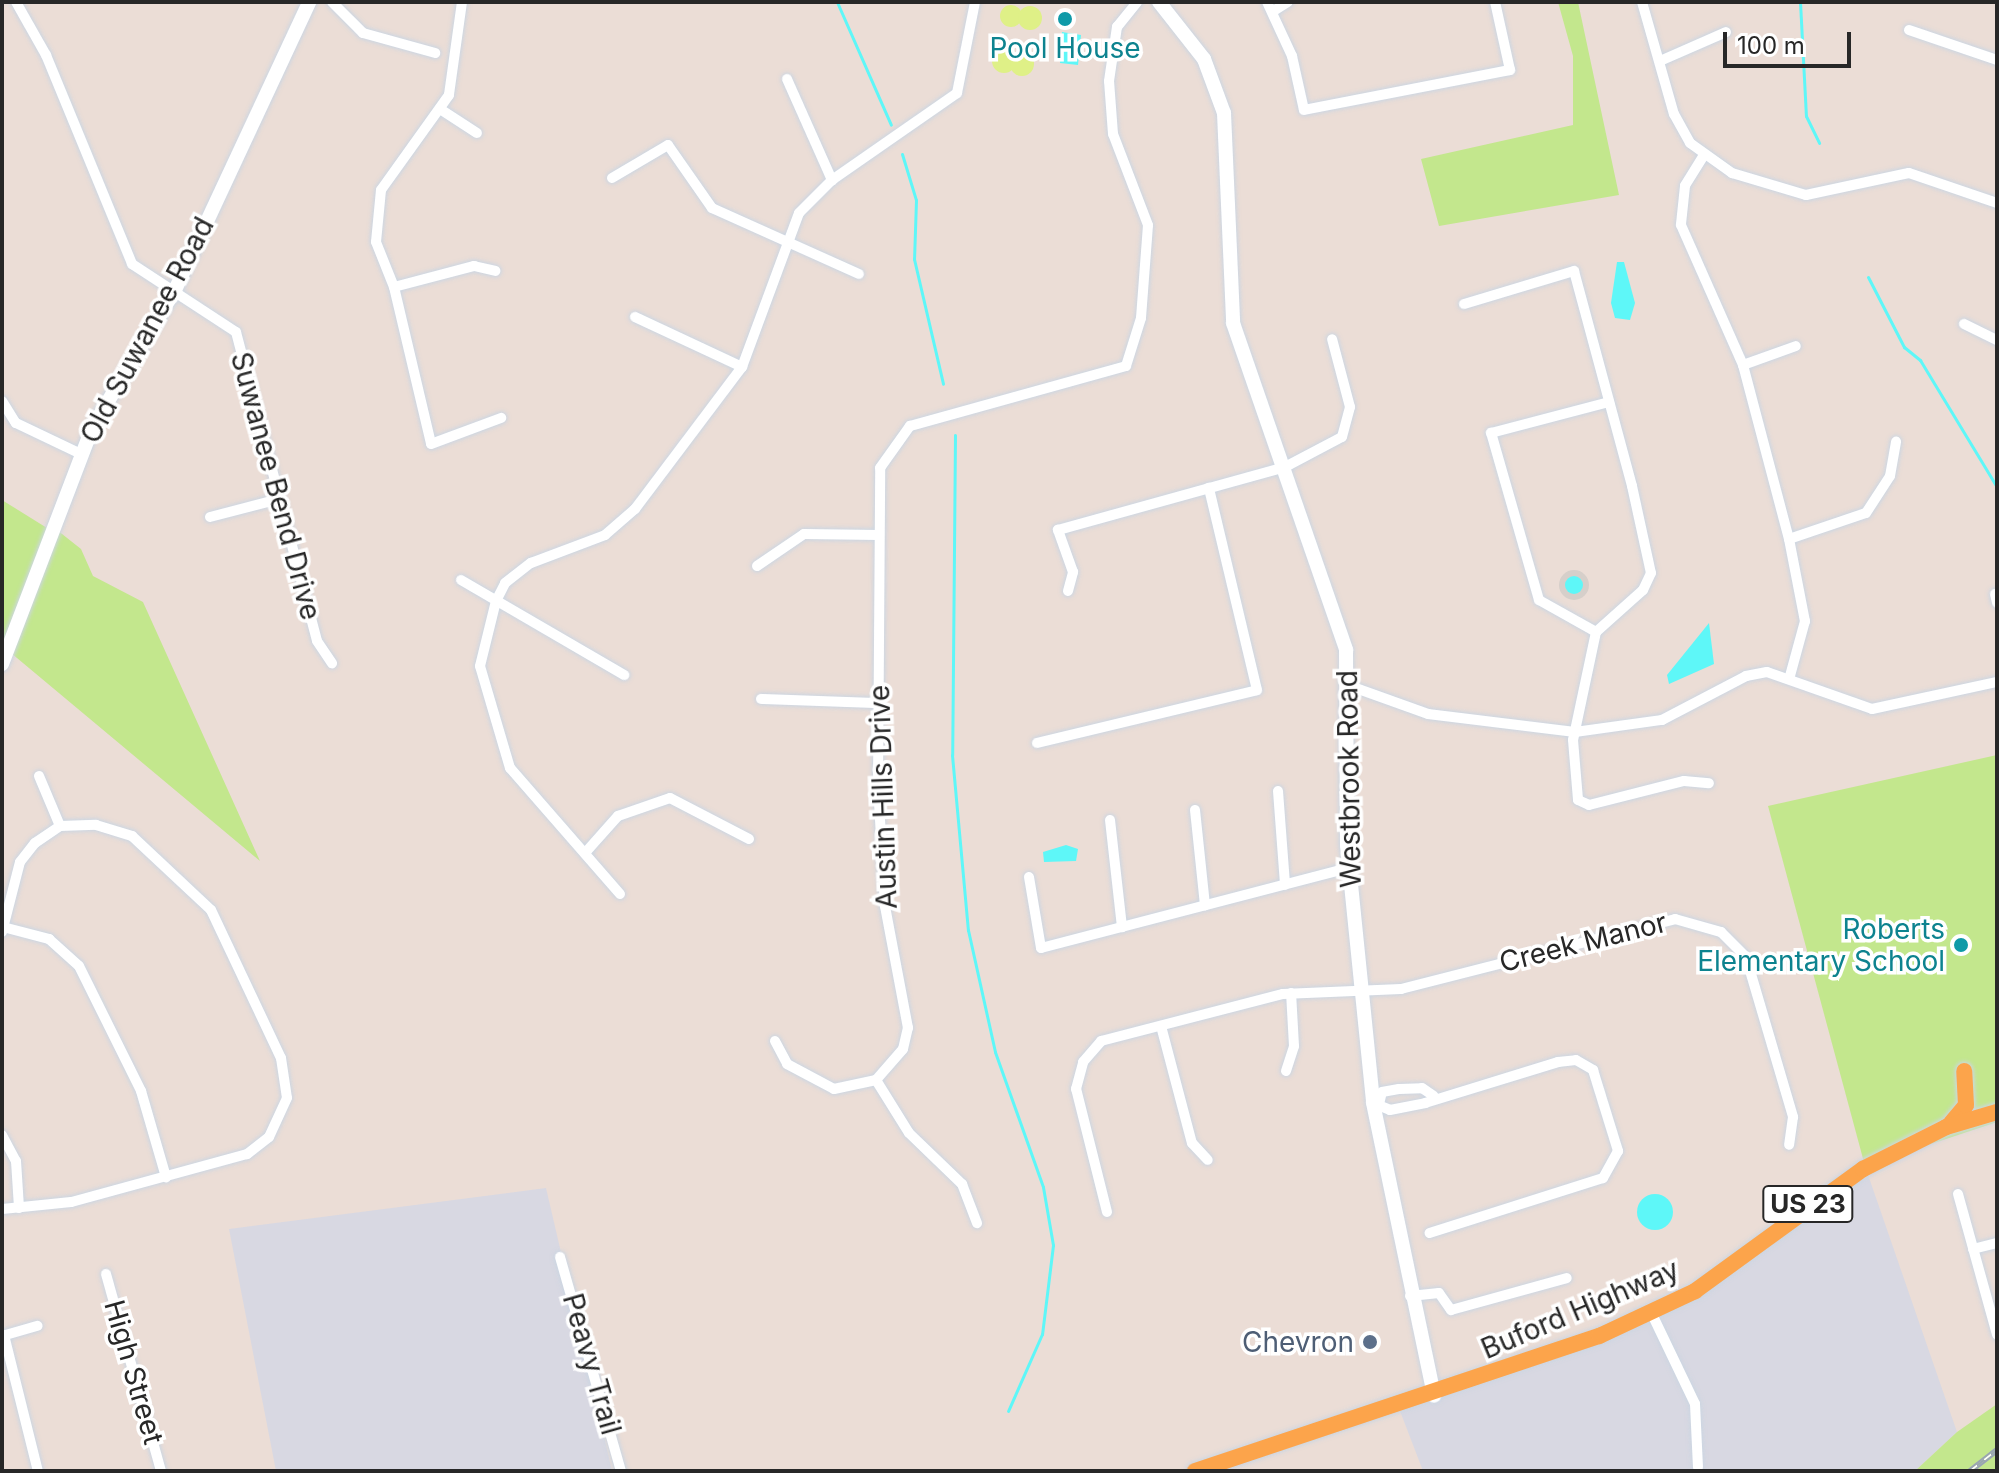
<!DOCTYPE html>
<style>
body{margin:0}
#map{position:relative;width:1999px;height:1473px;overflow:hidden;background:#ebddd6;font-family:Inter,sans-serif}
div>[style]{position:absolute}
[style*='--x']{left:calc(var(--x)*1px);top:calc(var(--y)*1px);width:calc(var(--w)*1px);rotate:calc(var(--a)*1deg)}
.industrial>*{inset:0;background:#d8d8e2}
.green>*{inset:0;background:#c3e78d}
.pitch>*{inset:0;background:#dff087}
.round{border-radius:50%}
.plaza>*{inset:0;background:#d6cfca}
.water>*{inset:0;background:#5ef7f8}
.stream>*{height:3px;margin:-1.5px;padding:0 1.5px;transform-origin:1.5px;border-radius:1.5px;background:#5ef7f8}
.roads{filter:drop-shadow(0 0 2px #ccd6e2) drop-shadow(0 0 2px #ccd6e2)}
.street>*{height:10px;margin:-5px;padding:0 5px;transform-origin:5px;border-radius:5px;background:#fff}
.secondary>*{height:14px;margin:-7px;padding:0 7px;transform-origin:7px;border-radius:7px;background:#fff}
.primary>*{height:16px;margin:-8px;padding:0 8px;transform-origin:8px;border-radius:8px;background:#fca44b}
.rail>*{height:6px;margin-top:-3px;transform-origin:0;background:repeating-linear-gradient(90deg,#fff 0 9px,#99a4b3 0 18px);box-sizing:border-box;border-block:2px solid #99a4b3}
.dots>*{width:22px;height:22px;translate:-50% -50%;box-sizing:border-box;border:4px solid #fff;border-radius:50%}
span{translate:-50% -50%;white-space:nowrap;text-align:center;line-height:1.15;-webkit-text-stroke:7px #fff;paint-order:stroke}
.shield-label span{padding:2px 6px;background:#fff;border:2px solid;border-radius:6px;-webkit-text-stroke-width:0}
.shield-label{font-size:26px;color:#272727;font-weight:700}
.culture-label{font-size:28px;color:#0d838f}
.right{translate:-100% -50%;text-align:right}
.street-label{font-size:28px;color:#272727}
.service-label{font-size:28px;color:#4e5e75}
.frame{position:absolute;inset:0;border:4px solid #272727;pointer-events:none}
.scale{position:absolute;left:1723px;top:32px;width:128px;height:36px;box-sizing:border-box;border:4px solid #272727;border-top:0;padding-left:10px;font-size:24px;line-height:28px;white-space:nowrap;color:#272727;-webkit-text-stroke:6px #fff;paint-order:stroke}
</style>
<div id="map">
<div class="industrial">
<div style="clip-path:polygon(1865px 1166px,1957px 1432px,1915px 1471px,1423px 1471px,1400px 1411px,1585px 1346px,1645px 1316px)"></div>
<div style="clip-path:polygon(546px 1188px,612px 1471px,276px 1471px,229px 1229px)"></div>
</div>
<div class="green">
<div style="clip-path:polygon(1558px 2px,1578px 2px,1619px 195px,1439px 226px,1421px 159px,1573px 125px,1573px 56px)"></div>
<div style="clip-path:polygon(2px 500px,47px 528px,2px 649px)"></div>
<div style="clip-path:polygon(57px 530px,81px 549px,93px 576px,143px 602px,260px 861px,11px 653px)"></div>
<div style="clip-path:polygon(1997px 755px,1997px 1122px,1865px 1166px,1768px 806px)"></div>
<div style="clip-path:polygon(1997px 1404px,1997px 1471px,1915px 1471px,1957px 1432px)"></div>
</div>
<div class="pitch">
<div class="round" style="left:1000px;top:5px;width:22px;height:22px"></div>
<div class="round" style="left:1018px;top:6px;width:24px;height:24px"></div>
<div class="round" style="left:992px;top:49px;width:24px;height:24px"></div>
<div class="round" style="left:1010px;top:52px;width:24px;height:24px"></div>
</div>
<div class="plaza">
<div class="round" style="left:1559px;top:570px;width:30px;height:30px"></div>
</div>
<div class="water">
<div style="clip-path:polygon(1062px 32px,1081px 35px,1078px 65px,1060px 63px)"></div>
<div style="clip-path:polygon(1617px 262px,1624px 262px,1635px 303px,1630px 320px,1615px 318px,1611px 303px)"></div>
<div class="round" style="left:1565px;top:576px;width:18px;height:18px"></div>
<div style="clip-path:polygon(1709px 623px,1714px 664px,1669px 684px,1667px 675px)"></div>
<div style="clip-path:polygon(1066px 845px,1078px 849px,1076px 861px,1044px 862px,1043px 852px)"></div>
<div class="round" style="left:1637px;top:1194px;width:36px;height:36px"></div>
</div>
<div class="stream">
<div style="--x:837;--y:2;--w:134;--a:66.3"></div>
<div style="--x:1800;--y:2;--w:114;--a:87"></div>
<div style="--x:1806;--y:116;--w:30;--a:64"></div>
<div style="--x:902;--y:154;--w:48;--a:73.1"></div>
<div style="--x:916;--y:200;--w:59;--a:91.9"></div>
<div style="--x:914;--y:259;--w:128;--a:76.9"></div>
<div style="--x:1868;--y:277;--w:79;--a:62.8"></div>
<div style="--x:1904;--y:347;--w:21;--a:39"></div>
<div style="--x:1920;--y:360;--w:149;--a:58.8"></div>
<div style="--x:955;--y:435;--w:320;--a:90.5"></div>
<div style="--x:952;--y:755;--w:176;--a:84.8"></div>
<div style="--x:968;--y:930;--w:125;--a:77.5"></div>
<div style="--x:995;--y:1052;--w:143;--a:70.4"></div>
<div style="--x:1043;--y:1187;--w:59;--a:80.2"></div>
<div style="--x:1053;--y:1245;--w:90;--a:97"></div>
<div style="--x:1042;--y:1334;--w:84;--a:113.8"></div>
</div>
<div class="roads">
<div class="street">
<div style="--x:16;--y:2;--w:61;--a:60.5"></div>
<div style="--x:46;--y:55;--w:226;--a:67.6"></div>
<div style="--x:132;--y:264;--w:124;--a:33.2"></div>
<div style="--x:236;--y:332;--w:319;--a:75.3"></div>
<div style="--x:317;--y:641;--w:27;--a:56"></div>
<div style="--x:332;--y:2;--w:44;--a:45"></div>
<div style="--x:363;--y:33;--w:75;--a:15.5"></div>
<div style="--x:462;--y:2;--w:94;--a:98"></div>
<div style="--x:449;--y:95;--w:117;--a:125.6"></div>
<div style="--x:381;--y:190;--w:52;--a:95.5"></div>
<div style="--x:376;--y:242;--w:48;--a:68.2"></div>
<div style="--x:394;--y:287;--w:161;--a:76.7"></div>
<div style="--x:431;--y:444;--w:75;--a:-20.4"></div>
<div style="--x:1267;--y:2;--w:60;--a:65.2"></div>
<div style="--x:1292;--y:56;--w:55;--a:77.5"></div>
<div style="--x:1304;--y:110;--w:210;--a:-11"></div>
<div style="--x:1510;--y:70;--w:70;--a:-102.4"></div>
<div style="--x:1642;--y:2;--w:116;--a:74.1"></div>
<div style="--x:1674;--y:114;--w:33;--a:61"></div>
<div style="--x:1690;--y:143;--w:52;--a:35.5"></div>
<div style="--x:1732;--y:173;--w:77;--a:16.6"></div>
<div style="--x:1806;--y:195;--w:105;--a:-12.1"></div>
<div style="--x:1909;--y:173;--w:93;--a:18.8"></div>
<div style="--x:1275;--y:10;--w:15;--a:-32"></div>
<div style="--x:1909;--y:30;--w:93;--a:18.8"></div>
<div style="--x:1660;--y:61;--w:72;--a:-23.7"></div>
<div style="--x:787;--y:79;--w:111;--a:66"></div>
<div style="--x:440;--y:109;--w:44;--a:33"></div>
<div style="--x:1704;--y:155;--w:36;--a:122"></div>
<div style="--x:1685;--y:186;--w:39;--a:96"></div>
<div style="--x:1681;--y:225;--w:153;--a:66.1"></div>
<div style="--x:1743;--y:365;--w:180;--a:75.2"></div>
<div style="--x:1789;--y:539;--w:84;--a:79"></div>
<div style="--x:1805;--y:621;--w:57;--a:105.3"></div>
<div style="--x:612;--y:178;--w:65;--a:-30.5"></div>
<div style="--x:668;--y:145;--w:77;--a:55.1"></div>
<div style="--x:712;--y:208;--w:161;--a:24.2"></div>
<div style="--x:394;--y:287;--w:83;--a:-14.7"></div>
<div style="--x:474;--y:266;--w:22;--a:13"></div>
<div style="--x:1464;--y:304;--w:115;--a:-16.7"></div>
<div style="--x:1574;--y:271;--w:223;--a:74.9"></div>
<div style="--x:1632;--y:486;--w:89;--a:77.7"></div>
<div style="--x:1651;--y:573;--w:19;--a:115"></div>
<div style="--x:1643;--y:590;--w:63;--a:138.2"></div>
<div style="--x:1596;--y:632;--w:110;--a:102"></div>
<div style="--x:1573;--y:740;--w:60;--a:85.2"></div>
<div style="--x:1578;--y:800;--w:12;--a:24"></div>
<div style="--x:1589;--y:805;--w:98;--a:-14.2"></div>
<div style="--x:1684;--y:781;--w:25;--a:5"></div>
<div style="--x:635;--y:317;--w:118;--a:25"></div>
<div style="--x:1964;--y:324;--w:37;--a:26"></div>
<div style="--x:1743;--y:365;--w:56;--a:-19.7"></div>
<div style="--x:2;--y:401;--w:26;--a:58"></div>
<div style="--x:16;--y:423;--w:72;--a:25.5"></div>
<div style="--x:210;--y:517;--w:71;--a:-14.6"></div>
<div style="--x:1789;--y:539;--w:81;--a:-18.7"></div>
<div style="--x:1866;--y:513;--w:44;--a:-57"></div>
<div style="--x:1890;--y:476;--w:35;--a:-80"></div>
<div style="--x:757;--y:566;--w:57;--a:-34.2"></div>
<div style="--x:804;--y:534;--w:75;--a:0.8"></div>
<div style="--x:461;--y:580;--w:189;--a:30.2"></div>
<div style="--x:1068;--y:591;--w:20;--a:-75"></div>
<div style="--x:1073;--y:572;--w:45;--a:-109.7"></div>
<div style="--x:1058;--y:530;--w:236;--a:-15.5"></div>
<div style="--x:1285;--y:467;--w:64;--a:-27.8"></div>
<div style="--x:1342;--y:437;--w:31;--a:-75"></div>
<div style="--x:1350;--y:407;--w:70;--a:-104.8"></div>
<div style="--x:1995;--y:594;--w:9;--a:77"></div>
<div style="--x:1596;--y:632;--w:65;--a:-150.7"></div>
<div style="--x:1539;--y:600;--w:174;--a:-106"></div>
<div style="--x:1491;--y:433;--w:122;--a:-14.7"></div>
<div style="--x:1350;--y:686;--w:83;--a:19.7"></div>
<div style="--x:1428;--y:714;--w:148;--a:7"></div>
<div style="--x:1575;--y:732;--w:88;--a:-7.9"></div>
<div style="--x:1662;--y:720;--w:95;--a:-27.6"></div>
<div style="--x:1746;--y:676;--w:21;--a:-11"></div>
<div style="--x:1767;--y:672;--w:111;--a:19.4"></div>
<div style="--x:1872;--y:709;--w:128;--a:-12.2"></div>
<div style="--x:761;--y:699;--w:116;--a:2"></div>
<div style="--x:1037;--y:743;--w:226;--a:-13.5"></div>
<div style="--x:1257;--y:690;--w:208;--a:-103.4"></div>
<div style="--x:39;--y:776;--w:54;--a:67.2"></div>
<div style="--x:1278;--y:791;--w:94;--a:85.7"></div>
<div style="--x:1195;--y:810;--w:96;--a:84"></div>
<div style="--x:1110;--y:820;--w:108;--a:83.6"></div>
<div style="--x:585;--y:853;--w:50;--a:-48.3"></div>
<div style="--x:618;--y:816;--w:55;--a:-19.1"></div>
<div style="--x:670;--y:798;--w:89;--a:27.4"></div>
<div style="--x:1029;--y:877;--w:72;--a:80.4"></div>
<div style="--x:1041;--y:948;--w:318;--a:-14.6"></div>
<div style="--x:620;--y:894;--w:167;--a:-131.1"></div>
<div style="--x:510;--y:768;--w:106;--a:-106.4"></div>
<div style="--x:480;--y:666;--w:67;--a:-76.2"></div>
<div style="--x:496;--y:601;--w:20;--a:-63"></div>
<div style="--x:505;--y:583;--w:33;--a:-38"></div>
<div style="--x:531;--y:563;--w:79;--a:-20.7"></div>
<div style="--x:605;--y:535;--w:40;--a:-41"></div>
<div style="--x:635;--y:509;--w:178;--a:-53"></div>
<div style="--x:742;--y:367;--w:164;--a:-69.7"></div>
<div style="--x:799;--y:213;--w:47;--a:-45"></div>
<div style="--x:832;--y:180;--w:152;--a:-34.8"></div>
<div style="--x:957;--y:93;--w:93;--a:-78.8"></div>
<div style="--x:3;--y:927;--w:48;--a:14.6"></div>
<div style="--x:49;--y:939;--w:40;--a:42"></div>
<div style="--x:79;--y:966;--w:140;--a:63.6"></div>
<div style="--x:141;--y:1091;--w:90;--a:73.8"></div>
<div style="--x:2;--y:932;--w:72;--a:-75.6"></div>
<div style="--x:20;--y:862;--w:24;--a:-52"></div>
<div style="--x:35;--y:843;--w:30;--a:-34"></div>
<div style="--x:60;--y:826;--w:36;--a:-2"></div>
<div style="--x:96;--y:825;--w:38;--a:17"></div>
<div style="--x:132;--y:836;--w:108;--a:43.1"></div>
<div style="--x:211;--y:910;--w:164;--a:64.7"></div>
<div style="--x:281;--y:1058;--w:40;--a:81.5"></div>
<div style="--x:287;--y:1098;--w:43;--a:114.8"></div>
<div style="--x:269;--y:1137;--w:28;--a:142"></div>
<div style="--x:247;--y:1154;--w:182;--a:164.7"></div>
<div style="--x:71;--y:1202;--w:69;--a:174.2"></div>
<div style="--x:1161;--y:1026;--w:121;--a:75.2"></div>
<div style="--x:1192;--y:1143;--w:23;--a:47"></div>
<div style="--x:775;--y:1041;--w:26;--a:62"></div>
<div style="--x:787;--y:1064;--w:53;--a:28"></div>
<div style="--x:834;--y:1089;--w:43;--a:-12.1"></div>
<div style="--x:876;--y:1080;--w:41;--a:-48.9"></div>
<div style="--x:903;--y:1049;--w:22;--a:-77"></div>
<div style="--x:908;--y:1028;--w:124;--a:-100.7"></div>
<div style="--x:885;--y:906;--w:120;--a:-93.3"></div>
<div style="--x:878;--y:786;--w:318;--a:-89.6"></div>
<div style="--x:880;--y:468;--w:52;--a:-54.5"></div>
<div style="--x:910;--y:426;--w:224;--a:-15.5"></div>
<div style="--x:1126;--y:366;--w:50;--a:-72.6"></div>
<div style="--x:1141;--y:318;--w:93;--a:-85.7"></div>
<div style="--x:1148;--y:225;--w:97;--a:-111"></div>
<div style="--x:1113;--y:134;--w:53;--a:-94.3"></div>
<div style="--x:1109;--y:81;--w:55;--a:-81.6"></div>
<div style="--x:1117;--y:27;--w:32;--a:-51"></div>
<div style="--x:1286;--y:1071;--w:26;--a:-72"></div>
<div style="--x:1294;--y:1046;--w:53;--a:-93.2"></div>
<div style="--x:876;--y:1080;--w:62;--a:58.1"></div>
<div style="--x:909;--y:1133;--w:74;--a:43.9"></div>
<div style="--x:962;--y:1184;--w:42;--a:69"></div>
<div style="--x:1373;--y:1103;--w:18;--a:22"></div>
<div style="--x:1390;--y:1110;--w:36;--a:-11"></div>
<div style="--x:1425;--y:1103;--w:139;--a:-17.1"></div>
<div style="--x:1558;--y:1062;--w:18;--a:-6"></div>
<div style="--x:1576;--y:1060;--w:20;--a:30"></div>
<div style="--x:1593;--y:1070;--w:85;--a:72.8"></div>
<div style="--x:1618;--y:1151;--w:31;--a:119"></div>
<div style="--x:1603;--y:1178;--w:182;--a:162.4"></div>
<div style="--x:1379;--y:1104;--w:12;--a:-76"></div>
<div style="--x:1382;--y:1092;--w:17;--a:-10"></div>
<div style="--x:1399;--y:1089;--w:23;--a:-2"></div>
<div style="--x:1422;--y:1088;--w:14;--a:34"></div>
<div style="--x:2;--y:1135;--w:30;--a:62"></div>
<div style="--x:16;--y:1161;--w:47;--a:86.3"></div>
<div style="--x:1958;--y:1194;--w:146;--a:74.5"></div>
<div style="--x:1107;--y:1212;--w:127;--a:-104.1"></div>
<div style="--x:1076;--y:1089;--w:28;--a:-75"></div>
<div style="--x:1083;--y:1062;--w:28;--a:-49"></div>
<div style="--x:1101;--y:1041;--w:188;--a:-14.5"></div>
<div style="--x:1283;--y:994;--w:118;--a:-2.4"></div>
<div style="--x:1401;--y:989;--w:283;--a:-14.3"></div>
<div style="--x:1675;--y:919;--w:48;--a:15.8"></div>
<div style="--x:1721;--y:932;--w:35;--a:45"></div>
<div style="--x:1746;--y:957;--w:167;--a:73.6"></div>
<div style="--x:1793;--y:1117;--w:28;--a:98"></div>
<div style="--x:1973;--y:1249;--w:25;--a:-14"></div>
<div style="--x:560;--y:1257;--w:223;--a:74.1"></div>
<div style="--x:106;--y:1274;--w:205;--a:74.4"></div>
<div style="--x:1410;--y:1296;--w:29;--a:-6"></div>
<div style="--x:1439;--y:1293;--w:21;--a:55"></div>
<div style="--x:1451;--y:1310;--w:120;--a:-15.4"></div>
<div style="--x:1651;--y:1312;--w:102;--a:64.4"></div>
<div style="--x:1695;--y:1404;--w:63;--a:87.3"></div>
<div style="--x:4;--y:1335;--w:140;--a:76"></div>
<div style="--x:2;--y:1336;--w:37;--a:-16"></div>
</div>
<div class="secondary">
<div style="--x:1159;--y:2;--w:73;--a:51.7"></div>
<div style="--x:1204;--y:59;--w:58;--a:69.7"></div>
<div style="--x:1224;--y:113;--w:210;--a:87.5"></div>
<div style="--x:1233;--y:323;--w:346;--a:70.9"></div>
<div style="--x:1346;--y:650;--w:195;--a:89.7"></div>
<div style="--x:1347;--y:845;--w:259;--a:84.2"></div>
<div style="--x:1373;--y:1103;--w:299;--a:78.2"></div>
<div style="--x:2;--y:664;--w:253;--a:-69.1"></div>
<div style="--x:92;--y:428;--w:161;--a:-59"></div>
<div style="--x:175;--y:290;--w:318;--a:-65"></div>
</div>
<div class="primary">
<div style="--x:1951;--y:1123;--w:23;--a:-50"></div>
<div style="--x:1966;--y:1105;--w:34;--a:-93"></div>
<div style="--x:1195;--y:1471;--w:426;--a:-18.5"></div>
<div style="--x:1599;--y:1336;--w:106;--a:-25.1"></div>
<div style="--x:1695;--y:1291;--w:208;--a:-36"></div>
<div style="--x:1863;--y:1169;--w:93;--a:-26.8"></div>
<div style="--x:1946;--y:1127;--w:53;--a:-16.4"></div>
</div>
</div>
<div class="rail">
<div style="--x:1970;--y:1471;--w:34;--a:-38"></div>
</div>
<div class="dots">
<div style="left:1065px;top:19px;background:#0f9aa8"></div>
<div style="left:1961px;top:945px;background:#0f9aa8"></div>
<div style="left:1370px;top:1342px;background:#5c6f8a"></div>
</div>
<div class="shield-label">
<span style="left:1808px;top:1204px">US 23</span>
</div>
<div class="culture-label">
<span style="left:1065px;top:48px">Pool House</span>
<span class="right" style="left:1945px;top:945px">Roberts<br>Elementary School</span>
</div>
<div class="street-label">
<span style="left:147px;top:330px;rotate:-62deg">Old Suwanee Road</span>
<span style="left:276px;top:486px;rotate:75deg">Suwanee Bend Drive</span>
<span style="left:1349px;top:779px;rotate:-91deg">Westbrook Road</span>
<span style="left:883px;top:797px;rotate:-92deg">Austin Hills Drive</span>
<span style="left:1583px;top:942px;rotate:-14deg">Creek Manor</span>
<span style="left:1580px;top:1309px;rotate:-23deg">Buford Highway</span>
<span style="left:592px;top:1364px;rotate:74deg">Peavy Trail</span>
<span style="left:134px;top:1372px;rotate:74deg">High Street</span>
</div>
<div class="service-label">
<span class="right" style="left:1354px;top:1342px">Chevron</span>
</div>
<div class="frame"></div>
<div class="scale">100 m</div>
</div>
